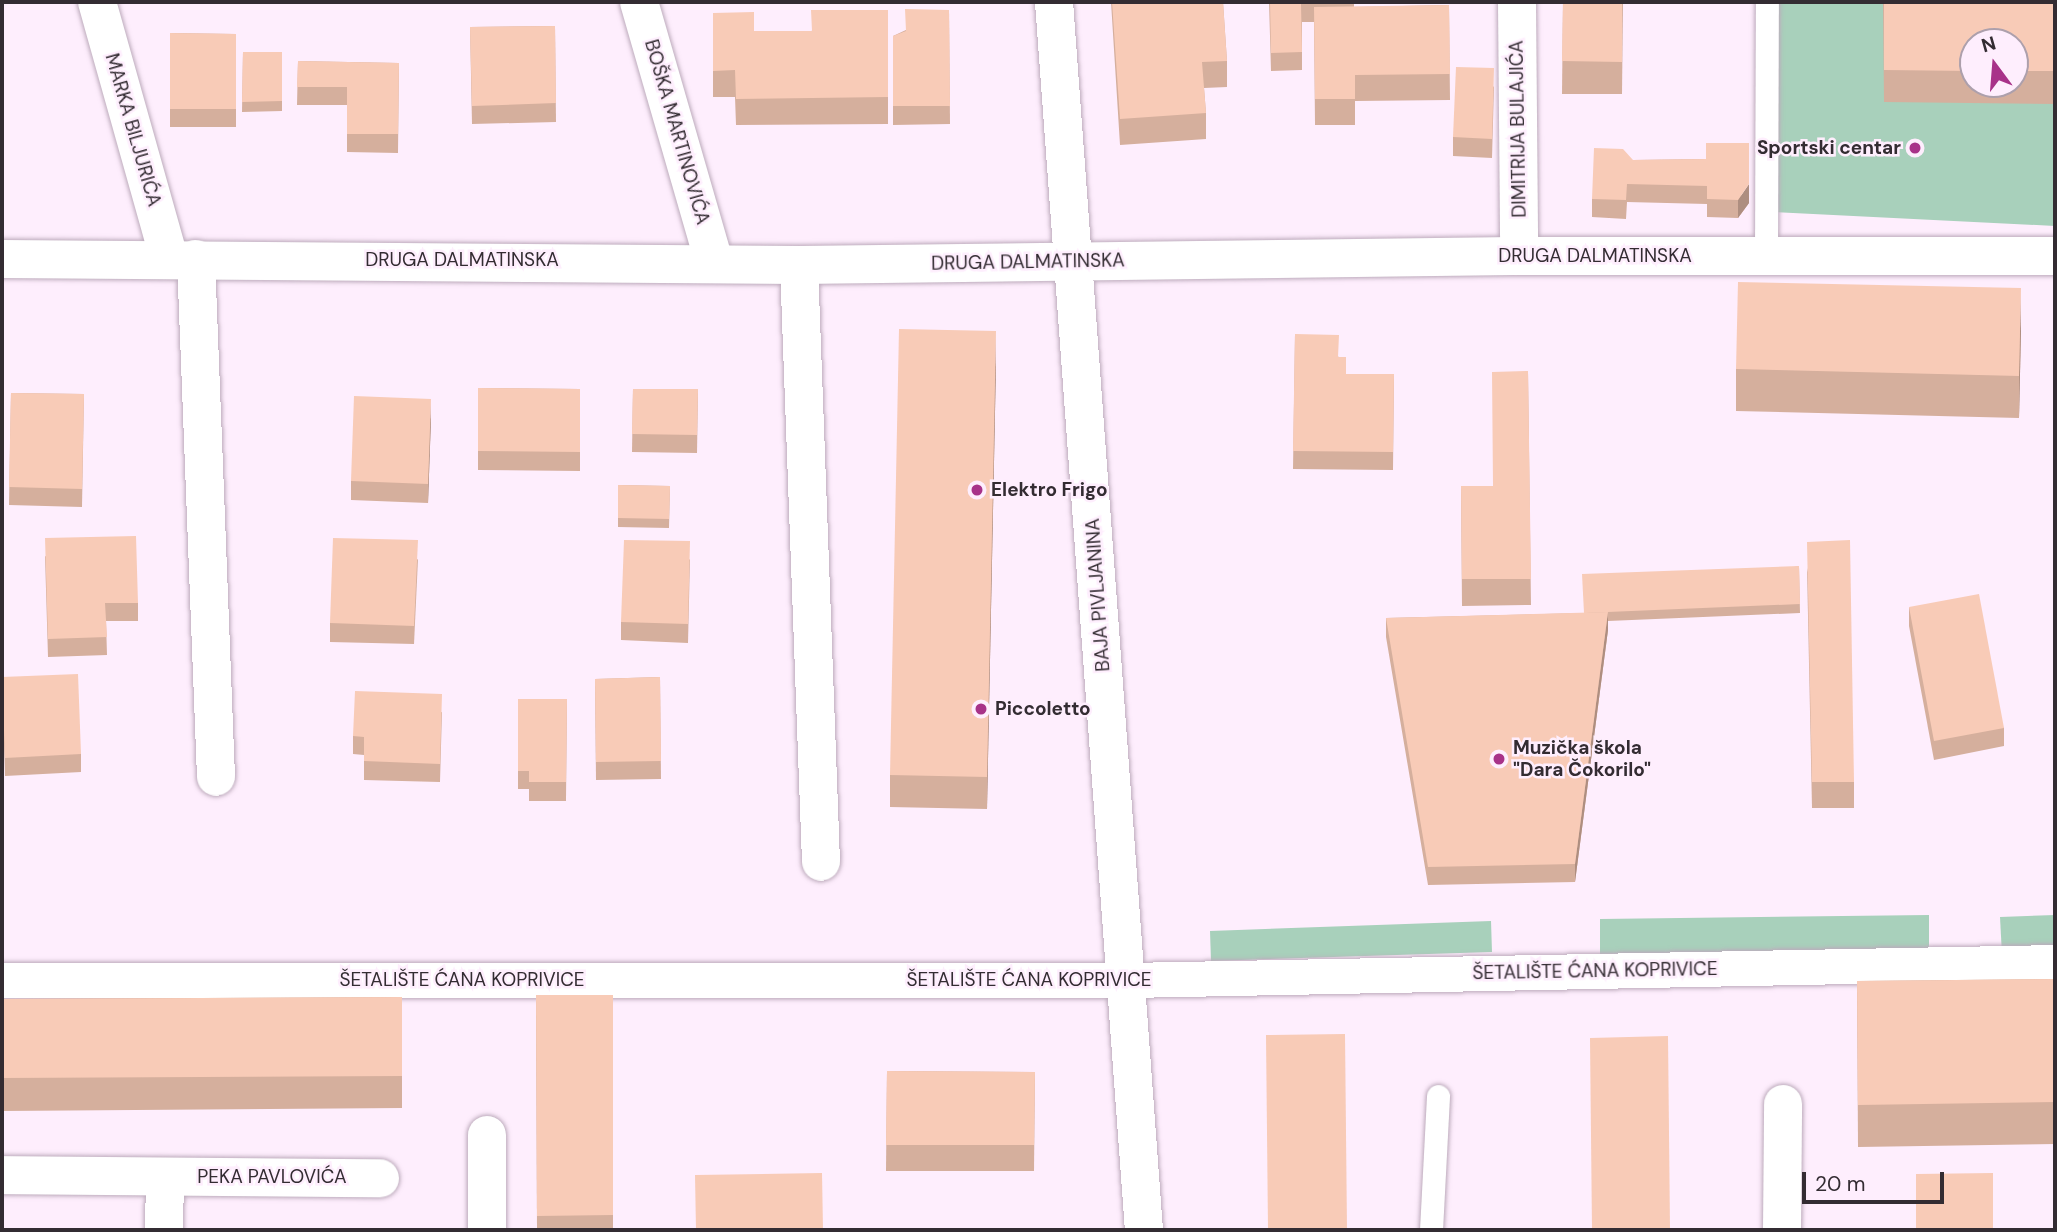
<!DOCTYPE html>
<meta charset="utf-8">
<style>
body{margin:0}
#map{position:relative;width:2057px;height:1232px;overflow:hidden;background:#feeefd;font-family:"DM Sans",sans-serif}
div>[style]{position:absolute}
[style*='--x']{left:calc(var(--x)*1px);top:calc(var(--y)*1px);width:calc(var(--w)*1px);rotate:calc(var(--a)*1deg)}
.green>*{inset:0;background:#a8d0bb}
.roads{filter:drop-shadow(0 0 2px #bdabbc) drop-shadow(0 0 2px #bdabbc)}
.service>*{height:23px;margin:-11.5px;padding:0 11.5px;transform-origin:11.5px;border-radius:11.5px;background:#fff}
.pedestrian>*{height:35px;margin:-17.5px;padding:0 17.5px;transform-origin:17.5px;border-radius:17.5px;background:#fff}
.minor>*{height:38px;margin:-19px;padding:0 19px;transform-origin:19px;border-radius:19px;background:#fff}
.tertiary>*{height:38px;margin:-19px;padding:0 19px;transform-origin:19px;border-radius:19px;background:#fff}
.wall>*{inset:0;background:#d5af9d}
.shaded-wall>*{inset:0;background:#ae8e80}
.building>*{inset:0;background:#f8cbb7}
.dots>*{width:19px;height:19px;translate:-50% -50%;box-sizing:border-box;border:4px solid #feeefd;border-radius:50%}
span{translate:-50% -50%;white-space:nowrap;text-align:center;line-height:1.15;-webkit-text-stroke:5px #feeefd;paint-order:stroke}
.street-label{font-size:19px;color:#332c32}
.poi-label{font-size:19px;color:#332c32;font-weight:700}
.right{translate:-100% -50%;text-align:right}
.left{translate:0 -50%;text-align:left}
.frame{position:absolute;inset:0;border:4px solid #332c32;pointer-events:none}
.north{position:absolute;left:1959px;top:28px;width:70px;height:70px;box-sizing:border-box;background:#feeefd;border:2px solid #ada0ac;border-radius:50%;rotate:344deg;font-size:19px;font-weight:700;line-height:28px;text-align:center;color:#332c32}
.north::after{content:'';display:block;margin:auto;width:24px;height:32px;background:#a83289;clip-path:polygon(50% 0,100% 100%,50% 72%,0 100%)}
.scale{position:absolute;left:1802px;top:1172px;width:142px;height:32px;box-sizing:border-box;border:4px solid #332c32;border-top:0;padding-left:9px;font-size:21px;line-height:24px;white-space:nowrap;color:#332c32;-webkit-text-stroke:5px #feeefd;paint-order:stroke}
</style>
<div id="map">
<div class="green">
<div style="clip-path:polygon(evenodd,1770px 2px,2055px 2px,2055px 226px,1775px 212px,1770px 2px,1973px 42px,2015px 42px,2015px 84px,1973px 84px,1973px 42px)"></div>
<div style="clip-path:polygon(1929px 915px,1929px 950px,1600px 954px,1600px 919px)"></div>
<div style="clip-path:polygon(2055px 915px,2055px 953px,2002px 955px,2000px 917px)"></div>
<div style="clip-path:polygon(1491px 921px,1492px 952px,1211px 961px,1210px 931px)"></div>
</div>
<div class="roads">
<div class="service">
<div style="--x:1766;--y:256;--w:254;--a:-89.8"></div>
<div style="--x:1431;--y:1230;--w:134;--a:-87"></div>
</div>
<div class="pedestrian">
<div style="--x:2;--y:980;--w:1126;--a:0"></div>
<div style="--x:1128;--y:980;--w:927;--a:-1.11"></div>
</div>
<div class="minor">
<div style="--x:97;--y:2;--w:266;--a:74.3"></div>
<div style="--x:639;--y:2;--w:271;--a:73.9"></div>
<div style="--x:1054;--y:2;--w:1231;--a:85.81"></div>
<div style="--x:1517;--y:2;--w:254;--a:89.5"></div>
<div style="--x:196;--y:259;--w:518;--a:87.79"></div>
<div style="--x:799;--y:265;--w:597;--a:87.89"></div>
<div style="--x:2;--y:1175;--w:378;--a:0.5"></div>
<div style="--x:164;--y:1230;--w:53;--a:-88.9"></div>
<div style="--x:487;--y:1230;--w:95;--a:-90"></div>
<div style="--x:1782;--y:1230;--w:126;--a:-89.5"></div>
</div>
<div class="tertiary">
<div style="--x:2;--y:259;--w:797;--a:0.43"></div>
<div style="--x:799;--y:265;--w:720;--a:-0.72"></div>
<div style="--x:1519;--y:256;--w:536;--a:0"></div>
</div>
</div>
<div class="wall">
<div style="clip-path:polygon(1111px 2px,1223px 2px,1227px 61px,1227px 87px,1204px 88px,1206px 113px,1206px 139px,1120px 145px)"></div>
<div style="clip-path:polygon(1269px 2px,1354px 2px,1354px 7px,1449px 5px,1450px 100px,1355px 101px,1355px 125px,1315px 125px,1314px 22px,1302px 22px,1302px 70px,1271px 71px)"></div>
<div style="clip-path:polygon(1563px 2px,1623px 2px,1622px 94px,1562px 94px)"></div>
<div style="clip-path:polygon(evenodd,1883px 2px,2055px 2px,2055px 104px,1884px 102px,1883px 2px,1973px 42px,2015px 42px,2015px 84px,1973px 84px,1973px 42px)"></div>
<div style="clip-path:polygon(888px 10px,888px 124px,736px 125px,735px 97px,713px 97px,713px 13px,754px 31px,811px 31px)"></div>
<div style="clip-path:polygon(949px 10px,950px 124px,893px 125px,893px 36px)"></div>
<div style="clip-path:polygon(555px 26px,556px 122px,472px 124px,470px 27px)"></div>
<div style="clip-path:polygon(170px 33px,236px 34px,236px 127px,170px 127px)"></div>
<div style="clip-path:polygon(243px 52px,282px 52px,282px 111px,242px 112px)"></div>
<div style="clip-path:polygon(298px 61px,399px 63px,398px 153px,347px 152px,347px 105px,297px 105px)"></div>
<div style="clip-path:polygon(1494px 86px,1492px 158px,1453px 156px,1453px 137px)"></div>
<div style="clip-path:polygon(1706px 159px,1749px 203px,1738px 218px,1707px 217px,1707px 204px,1627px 202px,1626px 219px,1592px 217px,1592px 199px,1633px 160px)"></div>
<div style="clip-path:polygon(2021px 330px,2019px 418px,1736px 411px,1736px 369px)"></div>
<div style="clip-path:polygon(1295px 334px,1339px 357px,1346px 374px,1394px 374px,1393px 470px,1293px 469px)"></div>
<div style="clip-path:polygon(996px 363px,987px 809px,890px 807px,890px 775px)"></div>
<div style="clip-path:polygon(1528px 371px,1531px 605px,1462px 606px,1461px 486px,1493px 486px)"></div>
<div style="clip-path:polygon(478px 388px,580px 389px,580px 471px,478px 470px)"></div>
<div style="clip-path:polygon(633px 389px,698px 389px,697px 453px,632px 452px)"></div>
<div style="clip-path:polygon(11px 393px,84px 394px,82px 507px,9px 505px)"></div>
<div style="clip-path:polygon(431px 418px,428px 503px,351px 500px,351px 481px)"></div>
<div style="clip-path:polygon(618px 485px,670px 486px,669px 528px,618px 527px)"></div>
<div style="clip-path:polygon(45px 556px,138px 603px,138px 621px,106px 621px,107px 655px,48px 657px)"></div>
<div style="clip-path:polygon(418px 559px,414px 644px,330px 642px,330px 623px)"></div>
<div style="clip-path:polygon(690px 559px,688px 643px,621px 640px,621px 622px)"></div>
<div style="clip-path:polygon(1799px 566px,1800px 613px,1608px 621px,1608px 630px,1575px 882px,1428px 885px,1386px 637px,1386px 618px,1584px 613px)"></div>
<div style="clip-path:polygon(1807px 568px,1854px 782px,1854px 808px,1812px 808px)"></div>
<div style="clip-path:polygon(1909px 607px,2004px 728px,2004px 746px,1934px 760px,1909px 626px)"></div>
<div style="clip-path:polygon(2px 677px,81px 754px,81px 772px,5px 776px)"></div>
<div style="clip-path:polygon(660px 677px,661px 779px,596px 780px,595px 679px)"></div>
<div style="clip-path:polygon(518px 699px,567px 699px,566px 801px,529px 801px,529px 789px,518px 789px)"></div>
<div style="clip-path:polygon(442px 712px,440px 782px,364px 780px,364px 755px,353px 754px,353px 736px)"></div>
<div style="clip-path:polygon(2055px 979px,2055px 1144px,1858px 1147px,1857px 981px)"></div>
<div style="clip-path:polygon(536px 995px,613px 995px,613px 1230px,537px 1230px)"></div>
<div style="clip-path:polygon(402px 997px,402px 1108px,2px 1111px,2px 999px)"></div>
<div style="clip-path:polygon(887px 1071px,1035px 1072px,1034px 1171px,886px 1171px)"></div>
</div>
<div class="shaded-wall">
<div style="clip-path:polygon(1749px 184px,1749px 203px,1738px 218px,1738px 200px)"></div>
<div style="clip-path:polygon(2021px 288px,2021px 330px,2019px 418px,2019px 376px)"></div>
<div style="clip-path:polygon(996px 331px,996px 363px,987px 809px,987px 777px)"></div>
<div style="clip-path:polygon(431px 399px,431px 418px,428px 503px,428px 484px)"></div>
<div style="clip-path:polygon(1608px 612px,1608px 630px,1575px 882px,1575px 864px)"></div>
</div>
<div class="building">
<div style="clip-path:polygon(1112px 2px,1223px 2px,1227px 61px,1202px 62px,1206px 113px,1120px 119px)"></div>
<div style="clip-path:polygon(1270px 2px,1354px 2px,1354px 3px,1301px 4px,1302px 52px,1271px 53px)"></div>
<div style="clip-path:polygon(1563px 2px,1622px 2px,1622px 62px,1562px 61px)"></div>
<div style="clip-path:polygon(1884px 2px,2055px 2px,2055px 71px,2015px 71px,2015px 42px,1973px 42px,1973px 71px,1884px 70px)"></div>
<div style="clip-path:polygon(1449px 5px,1450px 74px,1355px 75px,1355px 99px,1315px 99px,1314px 7px)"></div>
<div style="clip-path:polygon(905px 9px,949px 10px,950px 106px,893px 106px,893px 36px,906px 31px)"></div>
<div style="clip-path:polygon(811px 10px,888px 10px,888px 97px,736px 99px,735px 70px,713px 71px,713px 13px,754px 12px,754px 31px,812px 31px)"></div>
<div style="clip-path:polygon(555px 26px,556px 103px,472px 106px,470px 27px)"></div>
<div style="clip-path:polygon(170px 33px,236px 34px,236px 109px,170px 109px)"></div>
<div style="clip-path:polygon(243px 52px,282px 52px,282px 101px,242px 102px)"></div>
<div style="clip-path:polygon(298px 61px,399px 63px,398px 134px,347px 134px,347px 87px,297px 87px)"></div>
<div style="clip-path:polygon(1456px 67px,1494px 68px,1492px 139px,1453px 137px)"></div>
<div style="clip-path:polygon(1706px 143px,1749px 143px,1749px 184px,1738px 200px,1707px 199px,1707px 186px,1627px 184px,1626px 200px,1592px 199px,1594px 148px,1623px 149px,1633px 160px,1706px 159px)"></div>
<div style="clip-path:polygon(1738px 282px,2021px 288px,2019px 376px,1736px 369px)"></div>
<div style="clip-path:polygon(899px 329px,996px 331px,987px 777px,890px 775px)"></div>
<div style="clip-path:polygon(1295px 334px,1339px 335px,1338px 357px,1346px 357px,1346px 374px,1394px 374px,1393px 452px,1293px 451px)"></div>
<div style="clip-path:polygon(1528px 371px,1531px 579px,1462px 579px,1461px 486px,1493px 486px,1492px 372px)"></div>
<div style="clip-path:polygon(478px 388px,580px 389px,580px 452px,478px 451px)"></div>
<div style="clip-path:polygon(633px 389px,698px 389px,697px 435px,632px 434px)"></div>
<div style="clip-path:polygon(11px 393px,84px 394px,82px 489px,9px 487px)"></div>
<div style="clip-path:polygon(354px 396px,431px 399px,428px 484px,351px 481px)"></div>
<div style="clip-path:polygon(618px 485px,670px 486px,669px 519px,618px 518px)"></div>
<div style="clip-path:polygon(136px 536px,138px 603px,105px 603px,107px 637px,48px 639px,45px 538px)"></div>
<div style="clip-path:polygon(333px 538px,418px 540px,414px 626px,330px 623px)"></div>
<div style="clip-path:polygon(624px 540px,690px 541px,688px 624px,621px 622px)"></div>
<div style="clip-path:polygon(1850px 540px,1854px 782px,1812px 782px,1807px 542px)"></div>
<div style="clip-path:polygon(1799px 566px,1800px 604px,1584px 613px,1582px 574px)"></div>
<div style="clip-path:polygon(1979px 594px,2004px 728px,1934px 741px,1909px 607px)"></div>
<div style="clip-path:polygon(1608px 612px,1575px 864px,1428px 867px,1386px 618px)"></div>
<div style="clip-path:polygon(78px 674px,81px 754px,5px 758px,2px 677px)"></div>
<div style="clip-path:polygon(660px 677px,661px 761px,596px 762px,595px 679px)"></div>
<div style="clip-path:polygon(355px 691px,442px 694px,440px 764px,364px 761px,364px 737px,353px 736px)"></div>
<div style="clip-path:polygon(518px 699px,567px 699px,566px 782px,529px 782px,529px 771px,518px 771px)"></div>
<div style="clip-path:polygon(2055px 979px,2055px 1102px,1858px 1105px,1857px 981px)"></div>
<div style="clip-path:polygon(536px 995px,613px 995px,613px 1215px,537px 1216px)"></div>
<div style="clip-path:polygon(402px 997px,402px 1076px,2px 1078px,2px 999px)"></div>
<div style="clip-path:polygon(1345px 1034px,1347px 1230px,1268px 1230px,1266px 1035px)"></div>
<div style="clip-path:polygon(1668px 1036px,1670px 1230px,1592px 1230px,1590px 1038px)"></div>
<div style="clip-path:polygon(887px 1071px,1035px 1072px,1034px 1145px,886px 1145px)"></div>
<div style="clip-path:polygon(822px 1173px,823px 1230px,696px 1230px,695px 1175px)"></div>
<div style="clip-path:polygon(1993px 1173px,1993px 1230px,1916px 1230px,1916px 1174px)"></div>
</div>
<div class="dots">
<div style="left:1915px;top:148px;background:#a83289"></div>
<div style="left:977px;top:490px;background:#a83289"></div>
<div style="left:981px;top:709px;background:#a83289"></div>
<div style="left:1499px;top:759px;background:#a83289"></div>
</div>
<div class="street-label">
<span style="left:1518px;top:129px;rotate:-91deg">DIMITRIJA BULAJIĆA</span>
<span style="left:133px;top:130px;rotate:74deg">MARKA BILJURIĆA</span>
<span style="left:677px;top:132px;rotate:74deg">BOŠKA MARTINOVIĆA</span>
<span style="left:1595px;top:256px">DRUGA DALMATINSKA</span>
<span style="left:462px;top:260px">DRUGA DALMATINSKA</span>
<span style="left:1028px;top:262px;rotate:-1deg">DRUGA DALMATINSKA</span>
<span style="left:1098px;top:595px;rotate:-94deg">BAJA PIVLJANINA</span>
<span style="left:1595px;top:971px;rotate:-1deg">ŠETALIŠTE ĆANA KOPRIVICE</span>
<span style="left:462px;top:980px">ŠETALIŠTE ĆANA KOPRIVICE</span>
<span style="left:1029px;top:980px">ŠETALIŠTE ĆANA KOPRIVICE</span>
<span style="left:272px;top:1177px">PEKA PAVLOVIĆA</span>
</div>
<div class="poi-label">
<span class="right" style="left:1901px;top:148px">Sportski centar</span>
<span class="left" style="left:991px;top:490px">Elektro Frigo</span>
<span class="left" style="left:995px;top:709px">Piccoletto</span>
<span class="left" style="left:1513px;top:759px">Muzička škola<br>"Dara Čokorilo"</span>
</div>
<div class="frame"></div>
<div class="north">N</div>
<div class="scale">20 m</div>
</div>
